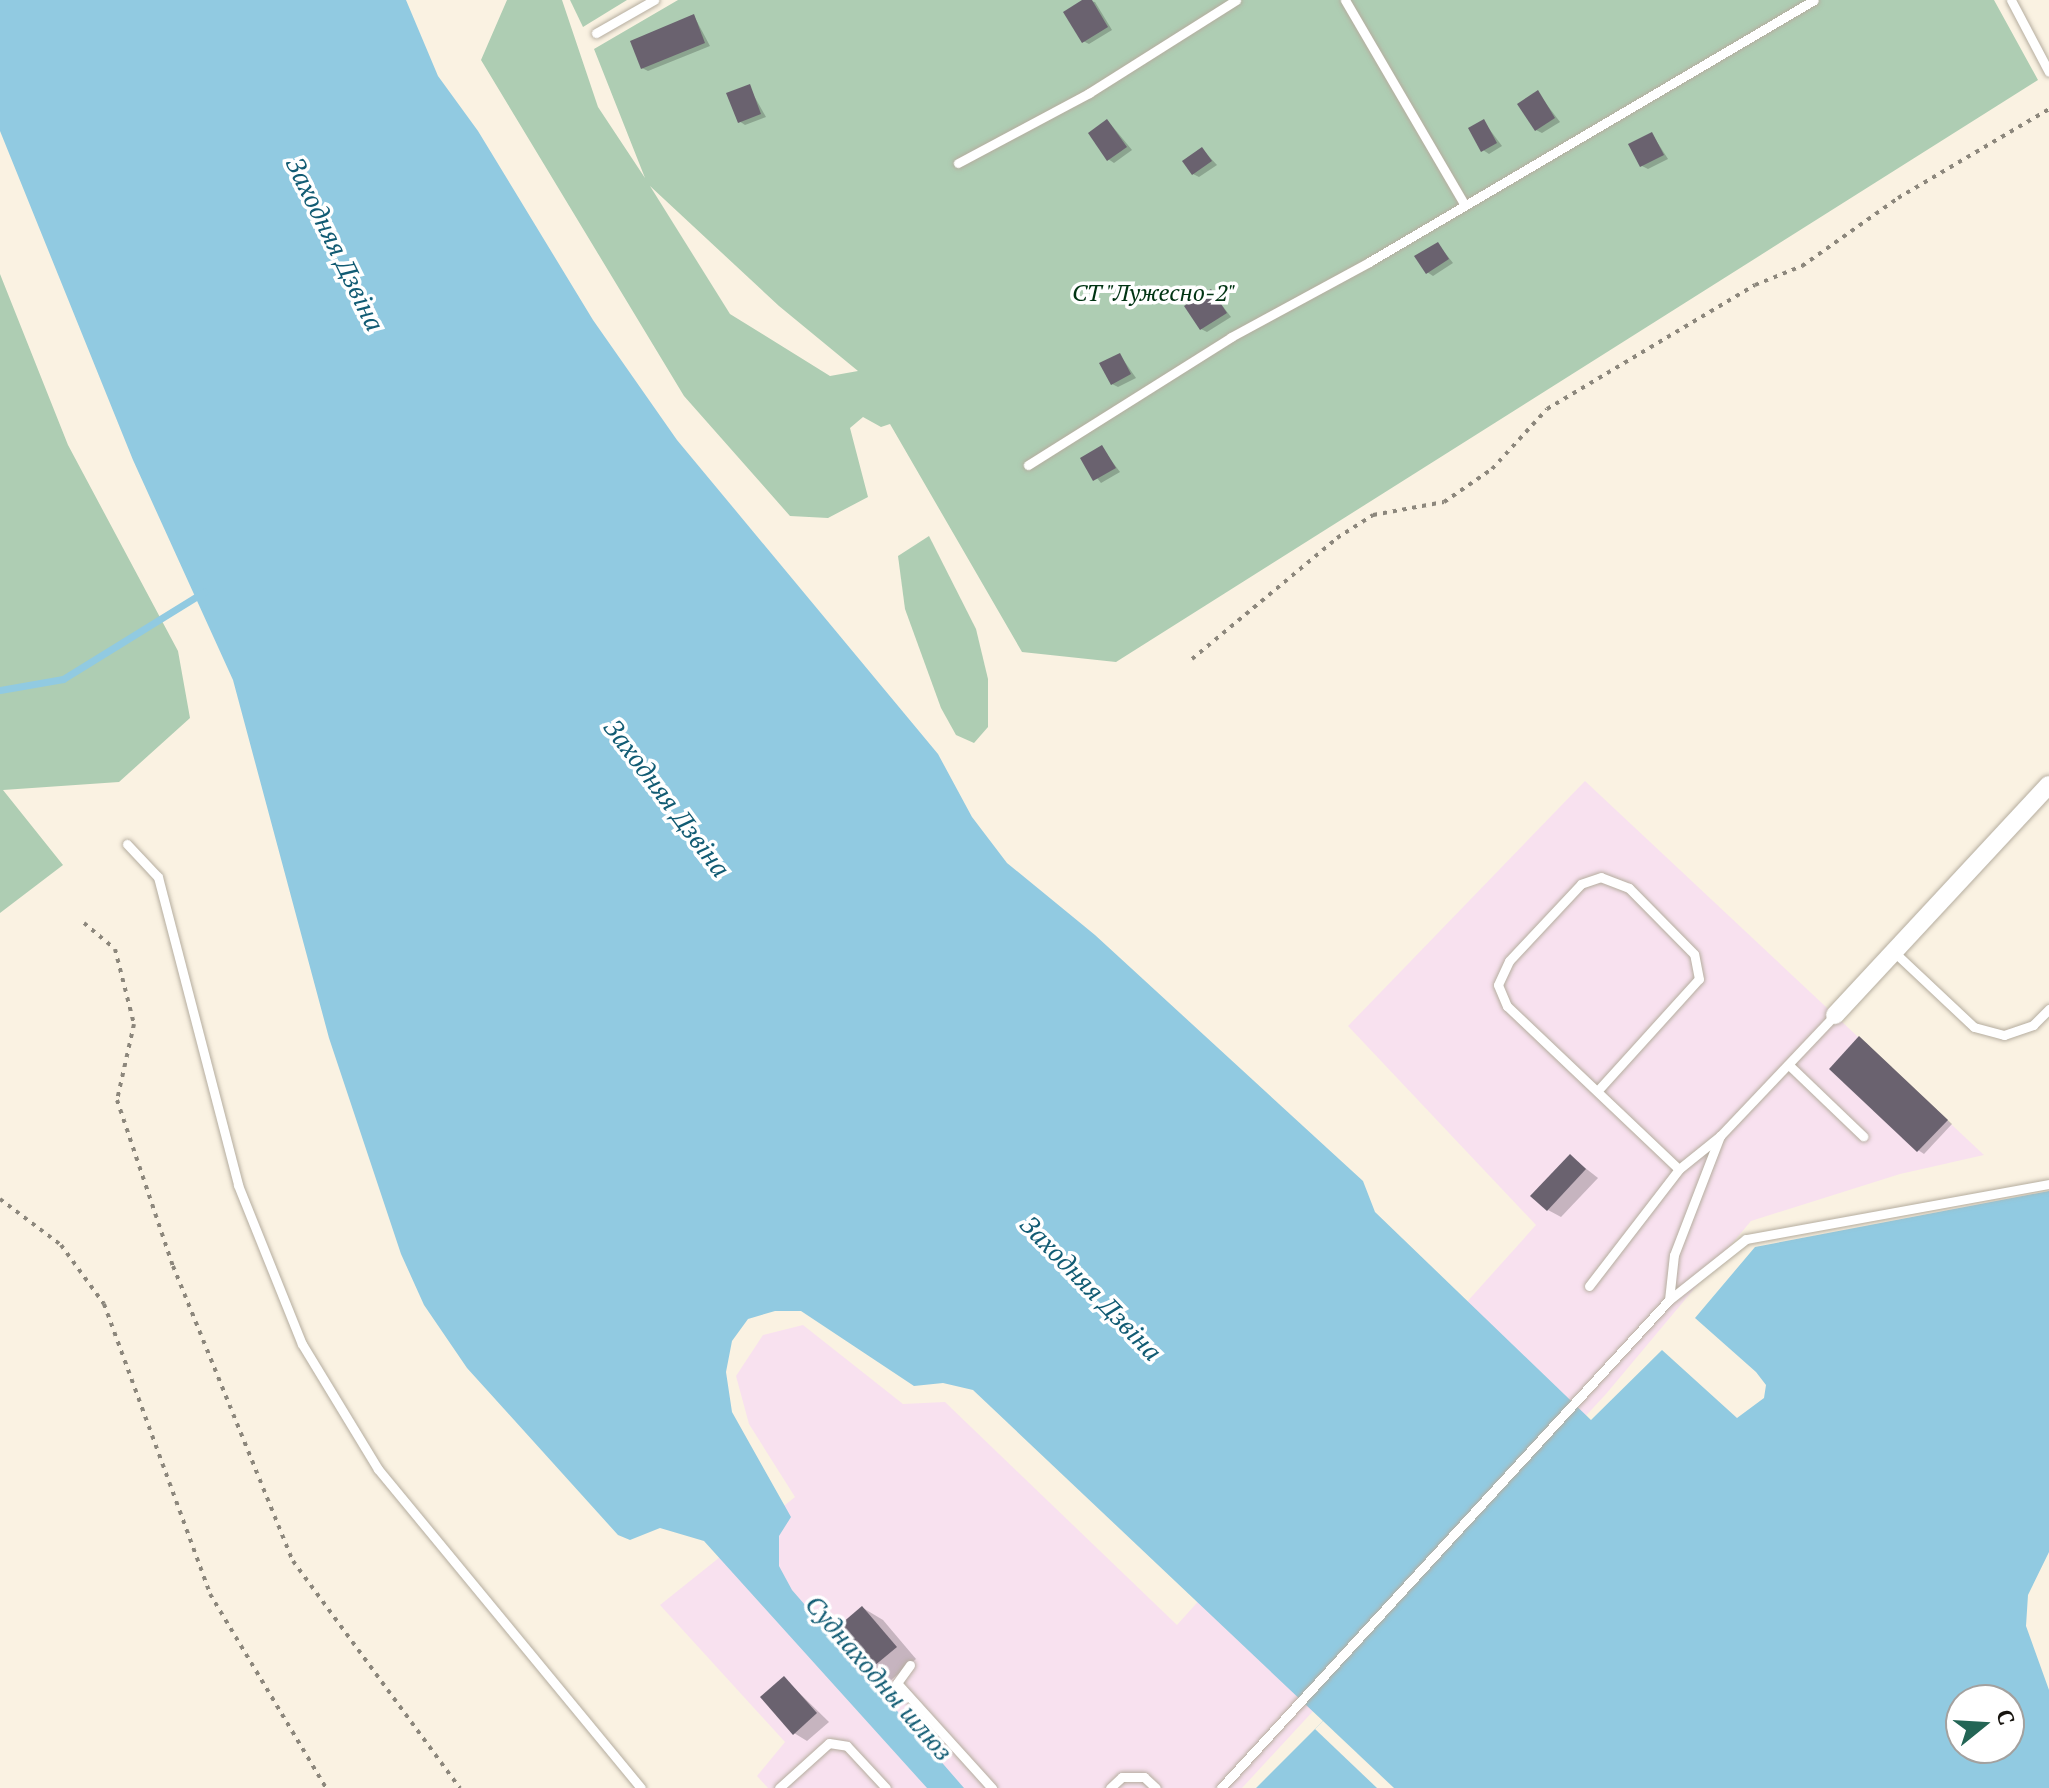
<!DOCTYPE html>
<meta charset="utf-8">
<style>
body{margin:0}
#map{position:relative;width:2049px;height:1788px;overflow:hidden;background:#faf2e2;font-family:"PT Serif",serif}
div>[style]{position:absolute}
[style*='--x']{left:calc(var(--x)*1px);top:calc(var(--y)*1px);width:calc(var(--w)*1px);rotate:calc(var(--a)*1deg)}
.industrial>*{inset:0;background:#f8e1ef}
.green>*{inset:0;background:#aecdb3}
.water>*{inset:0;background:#91cae1}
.pier>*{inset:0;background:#faf2e2}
.shadow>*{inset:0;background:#0003}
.stream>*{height:7px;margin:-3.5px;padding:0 3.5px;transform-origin:3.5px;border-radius:3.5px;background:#91cae1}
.building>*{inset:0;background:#6a626f}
.path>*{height:4px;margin-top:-2px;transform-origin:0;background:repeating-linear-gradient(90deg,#8c877c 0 4px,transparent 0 10px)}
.roads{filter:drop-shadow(0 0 2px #b5ad9f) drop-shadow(0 0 2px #b5ad9f)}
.service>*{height:9px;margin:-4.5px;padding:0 4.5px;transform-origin:4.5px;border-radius:4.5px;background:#fff}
.minor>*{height:18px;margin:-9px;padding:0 9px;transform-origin:9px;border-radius:9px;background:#fff}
span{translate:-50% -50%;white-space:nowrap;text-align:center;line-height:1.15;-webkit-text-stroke:7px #fff;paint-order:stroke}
.park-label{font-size:24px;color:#013413;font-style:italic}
.water-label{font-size:26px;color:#115b73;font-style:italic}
.north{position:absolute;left:1945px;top:1684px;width:80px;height:80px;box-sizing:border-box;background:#fff;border:2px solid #a3a19f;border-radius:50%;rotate:72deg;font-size:22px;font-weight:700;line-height:32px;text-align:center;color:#181510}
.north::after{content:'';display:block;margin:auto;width:28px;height:36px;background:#236555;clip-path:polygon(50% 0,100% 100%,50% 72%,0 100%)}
</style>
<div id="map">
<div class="industrial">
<div style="clip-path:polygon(1585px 781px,1984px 1155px,1900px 1174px,1751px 1221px,1606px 1394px,1242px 1788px,768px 1788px,757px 1776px,785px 1742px,660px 1605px,795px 1497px,749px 1424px,736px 1376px,763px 1335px,803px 1325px,903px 1404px,945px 1402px,1177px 1625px,1536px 1225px,1348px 1026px)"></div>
</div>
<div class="green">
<div style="clip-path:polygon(evenodd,507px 0,562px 0,598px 107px,645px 178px,594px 49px,678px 0,1994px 0,2038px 80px,1116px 662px,1022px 652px,890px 424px,881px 427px,863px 417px,850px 428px,868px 497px,828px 518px,790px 516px,684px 396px,481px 60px,507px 0,650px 186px,779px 306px,858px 371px,830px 376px,730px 314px,650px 186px)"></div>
<div style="clip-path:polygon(570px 0,627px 0,583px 27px)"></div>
<div style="clip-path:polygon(0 274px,68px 445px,178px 651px,190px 718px,119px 782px,3px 790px,63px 865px,0 913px)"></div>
<div style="clip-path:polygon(929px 536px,976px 629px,988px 679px,988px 727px,974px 743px,956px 735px,941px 708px,905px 609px,898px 556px)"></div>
</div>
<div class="water">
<div style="clip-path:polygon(evenodd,0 0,406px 0,438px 76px,478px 131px,593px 320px,677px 440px,938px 754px,972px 817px,1007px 863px,1095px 935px,1363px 1181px,1375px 1212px,1591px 1420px,1662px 1350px,1737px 1418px,1764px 1398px,1766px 1385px,1756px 1372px,1695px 1318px,1755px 1247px,2049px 1191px,2049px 1552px,2028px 1595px,2026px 1626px,2049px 1690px,2049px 1788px,1256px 1788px,1323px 1721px,973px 1390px,943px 1383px,914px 1386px,801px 1311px,775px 1311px,748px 1319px,732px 1341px,726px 1372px,732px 1412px,791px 1517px,779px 1536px,779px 1566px,792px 1590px,964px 1788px,927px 1788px,704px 1541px,660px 1528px,630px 1540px,618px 1535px,467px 1368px,424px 1305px,401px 1254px,329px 1038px,233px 680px,133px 460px,0 131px,0 0,1961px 1700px,2009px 1700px,2009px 1748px,1961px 1748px,1961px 1700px)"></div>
</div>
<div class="pier">
<div style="clip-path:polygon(1323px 1721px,1394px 1788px,1377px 1788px,1315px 1729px)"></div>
</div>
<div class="shadow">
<div style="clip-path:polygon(1086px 0,1095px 2px,1112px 30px,1089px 44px,1083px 41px)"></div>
<div style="clip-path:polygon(694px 16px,710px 46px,648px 71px,642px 68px)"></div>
<div style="clip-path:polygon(749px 87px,766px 117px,745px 125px,739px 121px)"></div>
<div style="clip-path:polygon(1538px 93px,1560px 122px,1542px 133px,1536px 130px)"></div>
<div style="clip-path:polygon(1108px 121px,1132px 150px,1114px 163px,1108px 159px)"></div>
<div style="clip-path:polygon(1484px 122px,1502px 146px,1489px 154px,1483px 150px)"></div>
<div style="clip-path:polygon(1652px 134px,1668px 159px,1648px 169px,1642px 166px)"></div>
<div style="clip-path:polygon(1203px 150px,1217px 165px,1199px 177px,1193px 174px)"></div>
<div style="clip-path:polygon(1438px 244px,1453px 263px,1433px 276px,1427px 272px)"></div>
<div style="clip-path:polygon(1211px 291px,1231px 317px,1207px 332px,1201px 329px)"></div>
<div style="clip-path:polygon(1120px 355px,1136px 378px,1118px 387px,1112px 384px)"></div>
<div style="clip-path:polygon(1102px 448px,1120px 472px,1101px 483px,1082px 459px)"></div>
<div style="clip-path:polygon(1865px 1042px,1952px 1124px,1924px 1154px,1918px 1150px)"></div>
<div style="clip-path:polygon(1570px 1156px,1598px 1178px,1561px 1217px,1548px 1210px)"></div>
<div style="clip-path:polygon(863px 1608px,883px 1620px,916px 1659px,884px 1686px,864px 1675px)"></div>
<div style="clip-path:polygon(784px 1678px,829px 1722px,807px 1741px,794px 1733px)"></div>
</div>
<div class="stream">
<div style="--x:0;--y:690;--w:64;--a:-9.9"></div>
<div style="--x:63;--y:679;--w:166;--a:-31.7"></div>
</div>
<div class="building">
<div style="clip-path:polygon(1082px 0,1092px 0,1108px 27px,1082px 43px,1063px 12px)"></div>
<div style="clip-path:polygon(694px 14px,705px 43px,641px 69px,630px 41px)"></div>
<div style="clip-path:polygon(750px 84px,761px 114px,738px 123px,726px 93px)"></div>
<div style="clip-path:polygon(1538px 90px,1555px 118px,1535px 131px,1517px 104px)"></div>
<div style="clip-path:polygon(1107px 119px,1127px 147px,1107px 161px,1088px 133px)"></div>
<div style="clip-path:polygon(1484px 119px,1497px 143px,1481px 152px,1468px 128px)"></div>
<div style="clip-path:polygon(1652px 132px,1664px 155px,1640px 167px,1628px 144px)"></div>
<div style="clip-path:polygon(1202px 147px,1212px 161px,1192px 175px,1182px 161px)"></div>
<div style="clip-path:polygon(1438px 242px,1449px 259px,1426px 274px,1414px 256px)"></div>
<div style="clip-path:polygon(1211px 289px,1227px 313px,1200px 330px,1184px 306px)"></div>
<div style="clip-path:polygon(1120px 353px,1131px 374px,1111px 385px,1099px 363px)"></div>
<div style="clip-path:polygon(1102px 445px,1116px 468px,1093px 481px,1080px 458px)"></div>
<div style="clip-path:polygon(1859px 1036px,1948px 1120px,1917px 1152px,1829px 1069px)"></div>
<div style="clip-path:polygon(1570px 1154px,1586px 1169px,1547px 1211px,1530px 1196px)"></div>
<div style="clip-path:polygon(862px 1606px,897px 1647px,862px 1676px,828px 1635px)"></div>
<div style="clip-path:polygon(784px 1676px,817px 1713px,793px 1735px,760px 1697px)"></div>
</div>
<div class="path">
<div style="--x:1192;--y:659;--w:189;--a:-39.8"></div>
<div style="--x:1337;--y:538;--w:43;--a:-32.6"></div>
<div style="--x:1373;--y:515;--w:72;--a:-10.4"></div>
<div style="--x:1444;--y:502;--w:58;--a:-34.5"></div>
<div style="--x:1492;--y:469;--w:81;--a:-47.5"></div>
<div style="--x:1547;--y:409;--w:242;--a:-30.8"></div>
<div style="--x:1755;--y:285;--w:51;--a:-22"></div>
<div style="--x:1802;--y:266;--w:118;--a:-35.3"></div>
<div style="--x:1898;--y:198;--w:175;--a:-30.5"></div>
<div style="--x:84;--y:923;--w:40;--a:40"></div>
<div style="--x:115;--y:949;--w:77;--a:75.8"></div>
<div style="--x:134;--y:1024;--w:78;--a:102.6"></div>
<div style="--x:117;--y:1100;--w:175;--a:71.4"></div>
<div style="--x:173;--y:1266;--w:318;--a:67.9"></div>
<div style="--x:293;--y:1561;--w:282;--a:53.7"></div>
<div style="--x:0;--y:1199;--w:76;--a:37"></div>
<div style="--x:61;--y:1245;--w:73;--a:53.9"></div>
<div style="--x:104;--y:1304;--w:309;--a:69.9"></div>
<div style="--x:210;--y:1594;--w:226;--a:59.1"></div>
</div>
<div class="roads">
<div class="service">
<div style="--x:1345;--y:0;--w:234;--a:59.7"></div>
<div style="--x:2011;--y:0;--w:81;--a:62.2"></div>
<div style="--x:596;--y:33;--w:67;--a:-29.6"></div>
<div style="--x:958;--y:163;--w:149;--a:-28.1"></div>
<div style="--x:1089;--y:93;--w:174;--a:-32.3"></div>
<div style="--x:1028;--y:465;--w:240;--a:-32.2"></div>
<div style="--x:1231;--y:337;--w:157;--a:-28.5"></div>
<div style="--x:1369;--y:262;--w:516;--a:-30.49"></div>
<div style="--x:127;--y:844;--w:45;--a:46.8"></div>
<div style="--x:158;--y:877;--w:318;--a:75.4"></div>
<div style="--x:238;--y:1185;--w:171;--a:68.1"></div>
<div style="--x:302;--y:1344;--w:146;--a:58.7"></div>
<div style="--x:378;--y:1469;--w:413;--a:50.5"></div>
<div style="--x:1892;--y:950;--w:112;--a:43.2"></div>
<div style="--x:1974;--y:1027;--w:31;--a:15"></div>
<div style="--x:2004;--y:1035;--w:31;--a:-19"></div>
<div style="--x:2033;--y:1025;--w:23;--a:-45"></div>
<div style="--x:1789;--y:1065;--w:103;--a:43.8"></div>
<div style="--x:1600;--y:1088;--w:147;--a:-47.8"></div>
<div style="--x:1699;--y:979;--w:25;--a:-101"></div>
<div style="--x:1694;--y:954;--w:93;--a:-134.6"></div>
<div style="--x:1629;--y:888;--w:30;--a:-159"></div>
<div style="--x:1601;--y:877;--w:21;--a:161"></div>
<div style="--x:1581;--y:884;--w:105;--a:133.1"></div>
<div style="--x:1509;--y:961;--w:26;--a:115"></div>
<div style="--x:1498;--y:985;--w:23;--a:67"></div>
<div style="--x:1507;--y:1006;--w:237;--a:43.5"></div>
<div style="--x:1589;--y:1286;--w:148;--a:-52.4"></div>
<div style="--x:1679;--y:1169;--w:53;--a:-38.8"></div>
<div style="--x:1720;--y:1136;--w:167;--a:-46.5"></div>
<div style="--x:1669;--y:1300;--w:98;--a:-38.4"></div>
<div style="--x:1746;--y:1239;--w:308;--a:-10.3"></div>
<div style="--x:910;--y:1665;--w:22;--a:126"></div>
<div style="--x:897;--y:1683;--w:142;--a:47.9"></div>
<div style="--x:779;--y:1788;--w:67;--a:-42"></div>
<div style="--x:829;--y:1743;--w:18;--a:9"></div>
<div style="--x:847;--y:1746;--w:57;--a:47.1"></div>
<div style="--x:1110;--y:1788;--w:16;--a:-43"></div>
<div style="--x:1122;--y:1777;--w:22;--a:0"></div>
<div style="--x:1144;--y:1777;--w:16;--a:43"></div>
<div style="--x:1221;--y:1788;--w:662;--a:-47.45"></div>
<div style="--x:1669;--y:1300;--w:45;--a:-83.7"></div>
<div style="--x:1674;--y:1255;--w:128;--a:-68.9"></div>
</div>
<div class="minor">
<div style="--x:1835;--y:1015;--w:314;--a:-47.1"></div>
</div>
</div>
<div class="park-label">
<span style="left:1154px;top:293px">СТ "Лужесно-2"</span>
</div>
<div class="water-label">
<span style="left:335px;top:244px;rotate:64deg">Заходняя Дзвіна</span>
<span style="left:667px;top:798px;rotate:53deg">Заходняя Дзвіна</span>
<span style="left:1091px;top:1288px;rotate:46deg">Заходняя Дзвіна</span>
<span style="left:879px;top:1678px;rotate:49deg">Суднаходны шлюз</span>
</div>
<div class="north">С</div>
</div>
